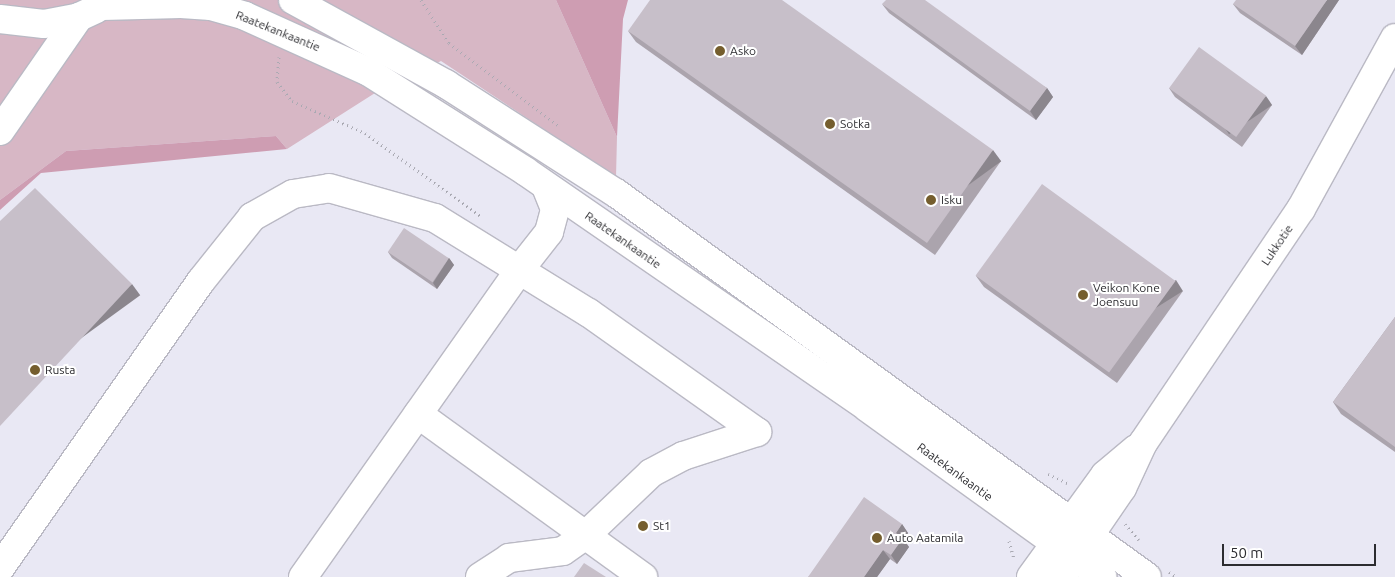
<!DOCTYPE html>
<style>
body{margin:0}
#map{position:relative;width:1395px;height:577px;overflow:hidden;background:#e9e8f4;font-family:Ubuntu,sans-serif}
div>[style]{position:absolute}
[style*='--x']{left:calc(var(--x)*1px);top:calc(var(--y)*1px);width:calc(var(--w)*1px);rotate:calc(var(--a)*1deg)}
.green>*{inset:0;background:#d7b7c5}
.forest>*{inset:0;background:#ce9db2}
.path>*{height:3px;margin-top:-1.5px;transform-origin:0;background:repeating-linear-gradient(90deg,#a9a9b2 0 1px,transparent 0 5px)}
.roads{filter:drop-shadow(1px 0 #bab9c4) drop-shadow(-1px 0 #bab9c4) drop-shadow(0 1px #bab9c4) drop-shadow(0 -1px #bab9c4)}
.minor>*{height:28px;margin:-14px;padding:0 14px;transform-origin:14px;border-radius:14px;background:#fff}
.major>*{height:28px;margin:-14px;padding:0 14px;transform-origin:14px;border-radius:14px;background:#fff}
.highway>*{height:28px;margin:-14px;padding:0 14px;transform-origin:14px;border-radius:14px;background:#fff}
.wall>*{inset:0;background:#aba4ad}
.shaded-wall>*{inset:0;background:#8b868d;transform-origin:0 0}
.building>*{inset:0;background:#c7bfc9;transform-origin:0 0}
.dots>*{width:14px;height:14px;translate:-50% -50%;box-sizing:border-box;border:2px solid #fff;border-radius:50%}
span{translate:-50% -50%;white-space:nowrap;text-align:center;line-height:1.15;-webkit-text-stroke:4px #fff;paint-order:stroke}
.street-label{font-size:12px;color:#2c2c30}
.poi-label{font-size:12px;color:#2c2c30}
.left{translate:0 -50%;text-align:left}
.scale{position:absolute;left:1222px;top:544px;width:154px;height:22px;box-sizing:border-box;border:2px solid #2c2c30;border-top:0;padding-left:6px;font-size:15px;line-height:18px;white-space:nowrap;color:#2c2c30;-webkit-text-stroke:4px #fff;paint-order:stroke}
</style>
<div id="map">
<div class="green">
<div style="clip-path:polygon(0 0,556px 0,617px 137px,616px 177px,441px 61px,375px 93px,287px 149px,276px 136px,66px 151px,0 200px)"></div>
</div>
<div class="forest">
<div style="clip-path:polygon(556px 0,628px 0,623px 19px,617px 137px)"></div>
<div style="clip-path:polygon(276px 136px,287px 149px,41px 173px,0 210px,0 200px,66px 151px)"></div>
</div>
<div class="path">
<div style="--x:421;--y:0;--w:51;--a:56.9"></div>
<div style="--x:449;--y:43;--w:136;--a:37"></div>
<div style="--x:279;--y:57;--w:25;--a:95"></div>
<div style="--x:277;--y:82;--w:24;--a:52"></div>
<div style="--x:292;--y:101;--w:80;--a:23.7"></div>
<div style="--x:365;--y:133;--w:144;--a:35.7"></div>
<div style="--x:1048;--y:474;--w:23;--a:25"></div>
<div style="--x:1125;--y:524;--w:21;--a:49"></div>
<div style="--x:1009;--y:541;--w:19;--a:74"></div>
<div style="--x:1169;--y:572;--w:9;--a:32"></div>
</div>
<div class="roads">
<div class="minor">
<div style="--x:418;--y:414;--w:278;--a:35.9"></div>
<div style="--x:0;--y:568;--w:350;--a:-55"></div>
<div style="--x:201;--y:281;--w:82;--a:-51.4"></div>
<div style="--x:252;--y:217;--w:47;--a:-29.3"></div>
<div style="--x:293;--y:194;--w:36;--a:-9"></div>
<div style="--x:329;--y:188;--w:110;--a:15.8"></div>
<div style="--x:435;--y:218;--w:181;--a:31.7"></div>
<div style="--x:589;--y:313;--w:206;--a:35.3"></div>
<div style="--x:303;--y:577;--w:377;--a:-54.8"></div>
<div style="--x:480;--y:577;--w:35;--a:-33"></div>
<div style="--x:509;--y:558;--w:54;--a:-7.4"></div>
<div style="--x:563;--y:551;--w:29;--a:-35"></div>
<div style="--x:587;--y:534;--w:88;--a:-43.6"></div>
<div style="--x:651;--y:473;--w:36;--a:-28"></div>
<div style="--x:683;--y:456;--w:78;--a:-18"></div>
<div style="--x:1031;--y:577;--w:126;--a:-54"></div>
<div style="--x:1105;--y:475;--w:40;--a:-40"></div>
<div style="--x:1061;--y:577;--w:108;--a:-55.6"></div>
<div style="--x:1122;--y:488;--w:50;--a:-65"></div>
<div style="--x:1143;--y:443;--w:282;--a:-56"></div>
<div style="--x:1301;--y:209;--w:195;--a:-61.2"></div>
</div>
<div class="major">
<div style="--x:293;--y:0;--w:175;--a:28.8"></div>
<div style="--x:446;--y:84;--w:202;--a:32.7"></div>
<div style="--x:616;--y:193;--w:655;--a:35.87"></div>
<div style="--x:102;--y:6;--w:79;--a:-1.5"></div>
<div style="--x:181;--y:4;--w:30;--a:4"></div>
<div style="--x:211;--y:6;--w:35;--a:16"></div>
<div style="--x:245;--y:16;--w:134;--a:24.3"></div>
<div style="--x:367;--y:71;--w:187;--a:32.3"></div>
<div style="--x:525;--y:171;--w:417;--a:34.6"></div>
<div style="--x:868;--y:408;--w:289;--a:35.8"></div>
<div style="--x:0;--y:19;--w:44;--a:6.5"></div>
<div style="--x:44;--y:24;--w:36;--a:-11"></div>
<div style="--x:79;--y:17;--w:19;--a:-25"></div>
<div style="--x:520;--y:269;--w:47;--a:-51.9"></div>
<div style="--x:549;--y:232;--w:24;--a:-75"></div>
<div style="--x:555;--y:209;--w:24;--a:-112"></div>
</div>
<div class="highway">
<div style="--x:0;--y:131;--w:139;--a:-55.3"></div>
</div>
</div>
<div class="wall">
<div style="clip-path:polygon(1339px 0,1302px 55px,1240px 13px,1233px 4px)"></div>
<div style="clip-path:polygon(882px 4px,1047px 88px,1053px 97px,1036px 120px,889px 13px)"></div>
<div style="clip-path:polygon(628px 31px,1001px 161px,935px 255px,636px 42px)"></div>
<div style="clip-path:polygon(1169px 88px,1272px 105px,1242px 147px,1175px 97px)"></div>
<div style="clip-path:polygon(388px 252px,449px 258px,454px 265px,437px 289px,392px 258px)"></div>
<div style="clip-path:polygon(976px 276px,1183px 291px,1117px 383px,984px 287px)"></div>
<div style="clip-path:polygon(1395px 317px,1395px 452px,1341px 414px,1333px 402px)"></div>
<div style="clip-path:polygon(902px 524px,908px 533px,904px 540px,909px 547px,897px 564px,890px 559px,877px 577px,808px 577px)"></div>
</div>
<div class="shaded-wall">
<div style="clip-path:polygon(1327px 0,1339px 0,1302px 55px,1295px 46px)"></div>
<div style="clip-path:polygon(1047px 88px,1053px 97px,1036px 120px,1030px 111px)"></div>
<div style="left:1266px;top:96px;width:11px;height:52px;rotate:56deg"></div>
<div style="left:993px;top:150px;width:14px;height:114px;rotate:54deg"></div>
<div style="clip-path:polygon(449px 258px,454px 265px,437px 289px,433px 283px)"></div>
<div style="left:1176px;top:280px;width:13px;height:114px;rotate:58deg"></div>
<div style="left:132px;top:284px;width:14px;height:194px;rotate:54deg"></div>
<div style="clip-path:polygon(902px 524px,908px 533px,904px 540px,909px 547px,897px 564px,891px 555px,896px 533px)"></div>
<div style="clip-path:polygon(883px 550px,890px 559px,877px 577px,864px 577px)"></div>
</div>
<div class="building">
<div style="clip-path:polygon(650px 0,782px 0,993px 150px,927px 243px,628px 31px)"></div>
<div style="clip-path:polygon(886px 0,925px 0,1047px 88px,1030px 111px,882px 4px)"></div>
<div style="clip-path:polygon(1236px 0,1327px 0,1295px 46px,1233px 4px)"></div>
<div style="left:1199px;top:47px;width:83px;height:51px;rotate:36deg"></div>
<div style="left:1042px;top:184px;width:165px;height:113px;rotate:36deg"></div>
<div style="clip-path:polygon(35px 188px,132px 284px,0 426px,0 221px)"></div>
<div style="left:404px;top:228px;width:54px;height:29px;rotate:34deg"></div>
<div style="clip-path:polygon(1395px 317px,1395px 447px,1333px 402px)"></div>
<div style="clip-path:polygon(864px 497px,902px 524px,896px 533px,903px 538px,891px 555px,883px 550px,864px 577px,808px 577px)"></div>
<div style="clip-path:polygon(584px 563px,606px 577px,574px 577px)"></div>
</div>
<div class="dots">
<div style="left:720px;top:51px;background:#755e2e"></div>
<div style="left:830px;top:124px;background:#755e2e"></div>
<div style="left:931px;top:200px;background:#755e2e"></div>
<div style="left:1083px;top:295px;background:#755e2e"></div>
<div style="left:35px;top:370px;background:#755e2e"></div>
<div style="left:643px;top:526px;background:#755e2e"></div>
<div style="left:877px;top:538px;background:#755e2e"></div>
</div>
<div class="street-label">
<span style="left:278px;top:31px;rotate:22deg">Raatekankaantie</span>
<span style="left:623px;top:240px;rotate:35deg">Raatekankaantie</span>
<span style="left:1277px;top:245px;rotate:-56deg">Lukkotie</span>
<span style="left:955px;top:472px;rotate:36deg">Raatekankaantie</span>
</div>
<div class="poi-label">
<span class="left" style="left:730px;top:51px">Asko</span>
<span class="left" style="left:840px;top:124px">Sotka</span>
<span class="left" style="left:941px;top:200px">Isku</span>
<span class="left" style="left:1093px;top:295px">Veikon Kone<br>Joensuu</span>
<span class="left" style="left:45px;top:370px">Rusta</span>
<span class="left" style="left:653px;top:526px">St1</span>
<span class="left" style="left:887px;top:538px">Auto Aatamila</span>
</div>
<div class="scale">50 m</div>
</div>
